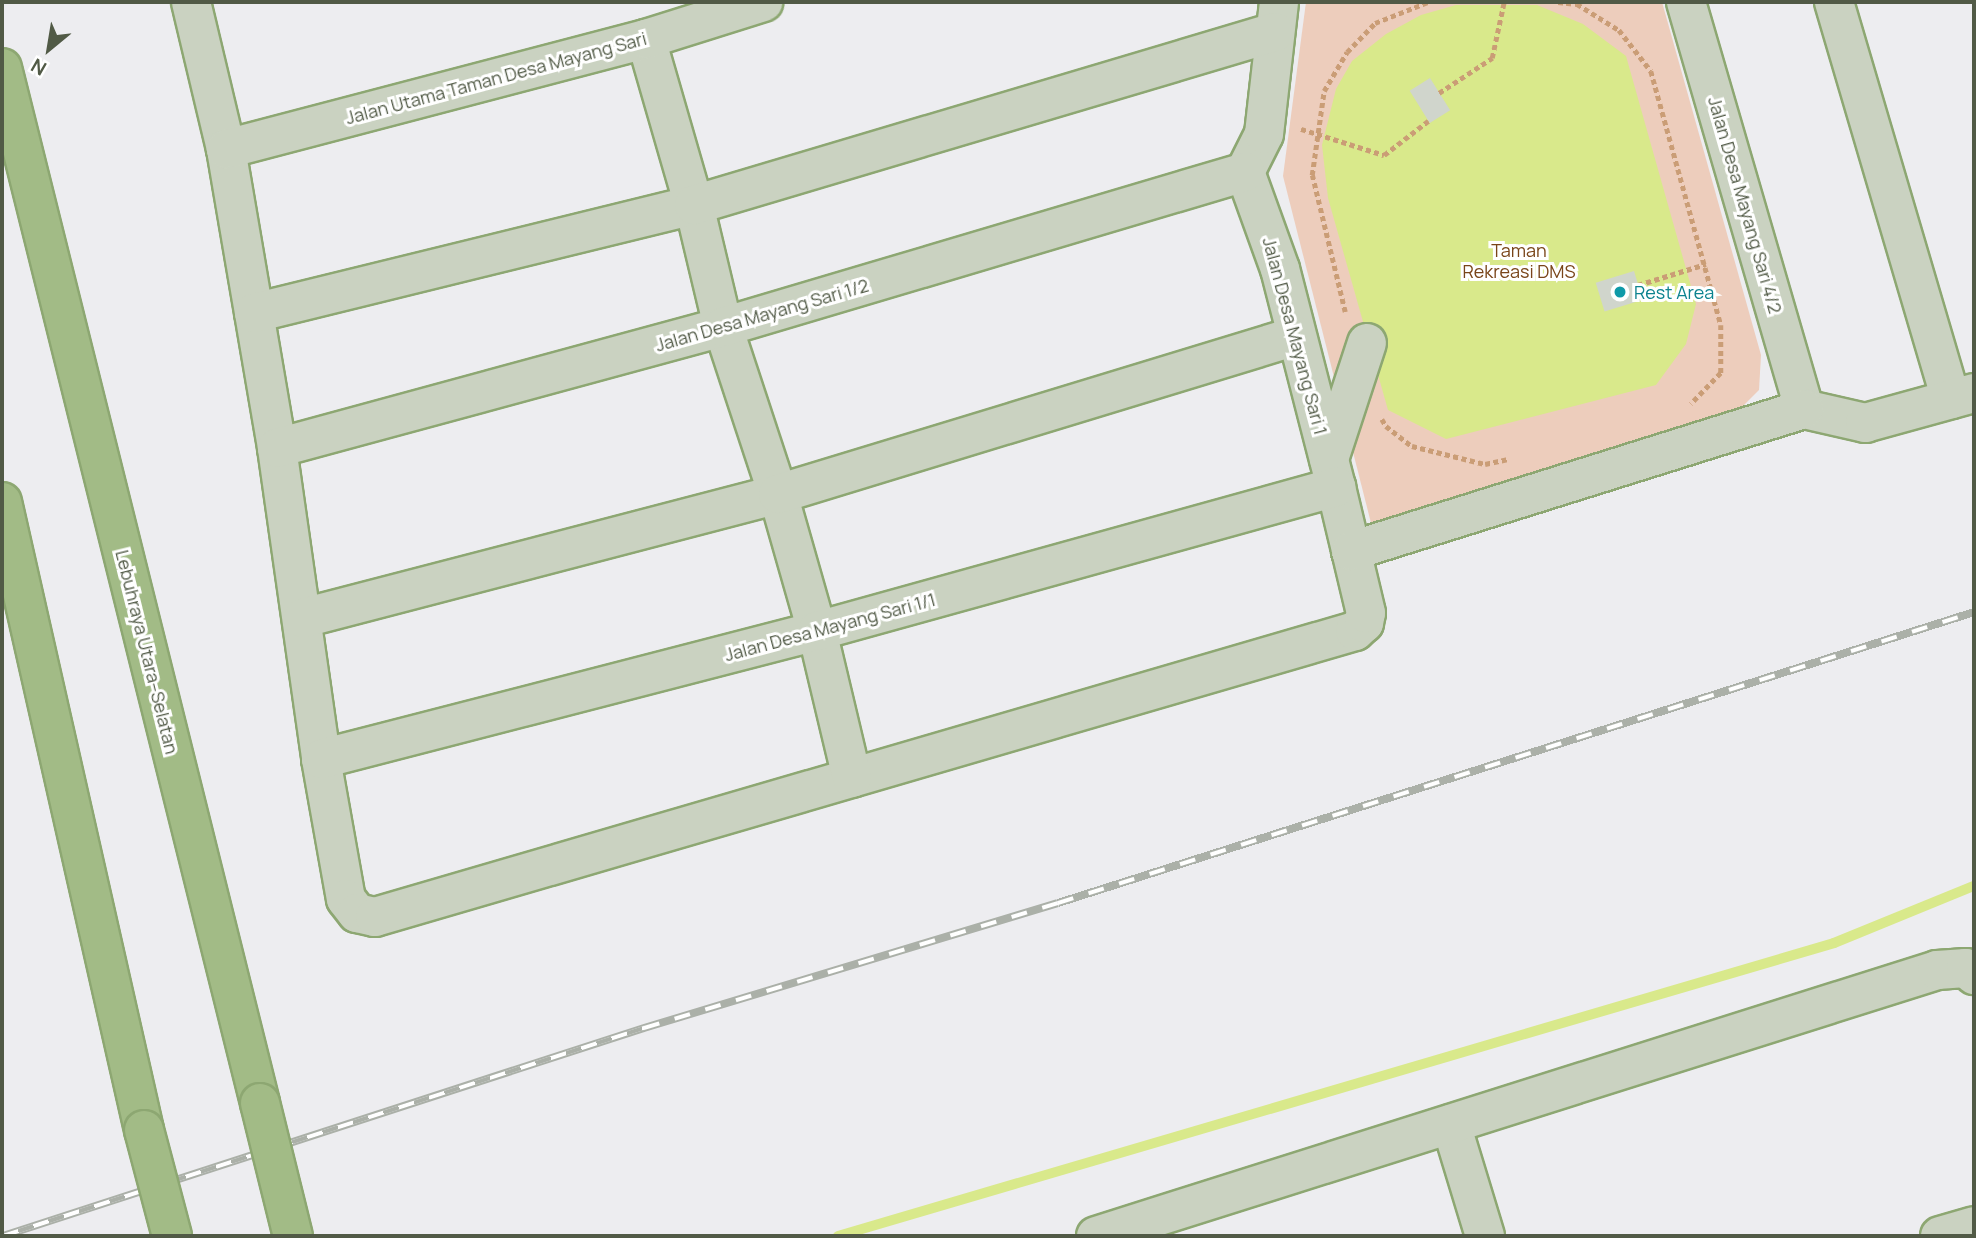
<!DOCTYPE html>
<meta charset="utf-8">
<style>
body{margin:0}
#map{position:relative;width:1976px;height:1238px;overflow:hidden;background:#ededf0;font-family:Manrope,sans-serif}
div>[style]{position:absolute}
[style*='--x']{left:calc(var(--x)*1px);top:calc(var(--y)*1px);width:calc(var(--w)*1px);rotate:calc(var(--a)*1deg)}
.green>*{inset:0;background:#edcdbc}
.water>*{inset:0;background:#d9e98b}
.stream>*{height:10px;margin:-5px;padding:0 5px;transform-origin:5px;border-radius:5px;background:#d9e98b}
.building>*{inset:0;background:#d0d5cc;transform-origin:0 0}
.path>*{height:4.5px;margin-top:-2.25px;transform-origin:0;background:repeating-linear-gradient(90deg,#ca9d76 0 5px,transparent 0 8.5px)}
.roads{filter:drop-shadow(2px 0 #8da772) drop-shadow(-2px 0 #8da772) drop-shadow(0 2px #8da772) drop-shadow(0 -2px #8da772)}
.minor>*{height:38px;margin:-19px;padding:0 19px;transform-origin:19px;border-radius:19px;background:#cad2c1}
.highway>*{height:38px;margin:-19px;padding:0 19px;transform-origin:19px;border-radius:19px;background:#a2bb86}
.rail>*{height:8px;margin-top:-4px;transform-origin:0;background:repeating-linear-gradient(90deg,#fff 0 16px,#abb0a8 0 32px);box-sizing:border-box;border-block:2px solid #abb0a8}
.bridges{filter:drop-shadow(2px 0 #8da772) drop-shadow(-2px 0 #8da772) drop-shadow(0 2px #8da772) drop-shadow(0 -2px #8da772)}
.highway-bridge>*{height:38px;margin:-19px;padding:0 19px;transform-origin:19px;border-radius:19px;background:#a2bb86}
.dots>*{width:19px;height:19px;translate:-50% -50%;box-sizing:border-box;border:4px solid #fff;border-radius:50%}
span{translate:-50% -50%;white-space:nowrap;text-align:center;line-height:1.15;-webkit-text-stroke:6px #fff;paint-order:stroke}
.street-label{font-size:18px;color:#515a46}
.park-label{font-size:18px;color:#794519}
.culture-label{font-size:18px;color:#0d838f}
.left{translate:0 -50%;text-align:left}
.frame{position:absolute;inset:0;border:4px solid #515a46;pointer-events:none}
.north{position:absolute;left:14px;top:14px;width:70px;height:70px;-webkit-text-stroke:5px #fff;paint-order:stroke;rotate:210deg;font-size:19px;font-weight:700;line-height:28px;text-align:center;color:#515a46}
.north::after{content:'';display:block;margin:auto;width:24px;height:32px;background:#515a46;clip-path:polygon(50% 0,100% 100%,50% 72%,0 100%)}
</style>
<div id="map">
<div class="green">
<div style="clip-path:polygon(1306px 2px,1662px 2px,1761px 355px,1759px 390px,1731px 418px,1372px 527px,1283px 176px)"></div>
</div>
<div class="water">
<div style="clip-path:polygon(1456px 5px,1537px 5px,1583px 24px,1626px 56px,1696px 304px,1686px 344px,1656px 385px,1446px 439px,1388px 410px,1328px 198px,1322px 145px,1336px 89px,1352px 61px,1386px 34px,1421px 15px)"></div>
</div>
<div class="stream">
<div style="--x:838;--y:1236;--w:1038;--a:-16.39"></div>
<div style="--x:1834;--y:943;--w:151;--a:-22.2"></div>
</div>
<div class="building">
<div style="left:1430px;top:78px;width:38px;height:24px;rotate:58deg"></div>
<div style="left:1634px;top:271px;width:30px;height:40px;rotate:73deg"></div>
</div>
<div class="path">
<div style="--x:1558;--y:2;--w:19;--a:6"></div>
<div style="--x:1577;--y:4;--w:49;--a:31.8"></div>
<div style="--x:1619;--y:30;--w:52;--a:52"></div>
<div style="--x:1651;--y:71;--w:263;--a:74.6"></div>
<div style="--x:1721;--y:325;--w:48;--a:90"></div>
<div style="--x:1721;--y:373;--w:43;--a:134.1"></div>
<div style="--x:1439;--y:93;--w:64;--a:-33.4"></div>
<div style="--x:1492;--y:58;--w:57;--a:-77.9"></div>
<div style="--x:1301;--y:129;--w:87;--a:17.4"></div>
<div style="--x:1384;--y:155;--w:56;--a:-37.7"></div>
<div style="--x:1638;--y:285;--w:71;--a:-17.2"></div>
<div style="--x:1345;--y:312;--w:141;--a:-103.5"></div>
<div style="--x:1312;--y:175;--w:85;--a:-81.9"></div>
<div style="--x:1324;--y:91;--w:45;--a:-59.5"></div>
<div style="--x:1347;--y:52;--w:40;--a:-46"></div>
<div style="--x:1375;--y:23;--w:57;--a:-21.6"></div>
<div style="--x:1382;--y:419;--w:8;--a:60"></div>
<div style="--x:1386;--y:426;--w:33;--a:38"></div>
<div style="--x:1412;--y:446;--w:75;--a:13.9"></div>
<div style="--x:1485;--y:464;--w:25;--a:-12"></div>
</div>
<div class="roads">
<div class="minor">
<div style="--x:191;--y:2;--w:151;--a:76.6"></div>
<div style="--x:226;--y:149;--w:303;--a:80.3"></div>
<div style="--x:277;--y:448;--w:314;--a:81.9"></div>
<div style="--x:321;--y:759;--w:142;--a:79.9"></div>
<div style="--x:346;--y:899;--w:18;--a:52"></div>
<div style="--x:357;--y:913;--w:18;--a:13"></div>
<div style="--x:375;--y:917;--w:1021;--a:-16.27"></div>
<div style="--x:1355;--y:631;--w:12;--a:-42"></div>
<div style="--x:1364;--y:623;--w:10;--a:-79"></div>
<div style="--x:1366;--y:613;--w:130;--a:-103.4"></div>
<div style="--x:1336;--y:487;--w:225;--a:-104.4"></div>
<div style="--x:1280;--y:269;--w:103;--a:-109.8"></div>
<div style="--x:1245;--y:172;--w:42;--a:-63.4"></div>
<div style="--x:1264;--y:134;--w:133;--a:-83.5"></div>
<div style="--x:1686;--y:2;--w:424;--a:73.8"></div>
<div style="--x:1834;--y:2;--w:414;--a:73.6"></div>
<div style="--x:646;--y:39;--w:173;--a:73.9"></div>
<div style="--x:694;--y:205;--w:125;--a:76.6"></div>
<div style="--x:723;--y:327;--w:176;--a:71.8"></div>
<div style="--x:778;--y:494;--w:142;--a:74.1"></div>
<div style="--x:817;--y:631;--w:151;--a:76.6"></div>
<div style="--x:226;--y:149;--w:434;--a:-14.7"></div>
<div style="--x:646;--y:39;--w:123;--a:-17.5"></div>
<div style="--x:254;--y:313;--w:453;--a:-13.8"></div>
<div style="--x:694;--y:205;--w:606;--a:-16.58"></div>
<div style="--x:1804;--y:409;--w:63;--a:12.9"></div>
<div style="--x:1865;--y:423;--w:113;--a:-15.4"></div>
<div style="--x:277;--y:448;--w:462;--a:-15.2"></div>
<div style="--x:723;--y:327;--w:545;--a:-16.54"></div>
<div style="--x:1329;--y:459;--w:122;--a:-71.9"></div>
<div style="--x:1351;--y:551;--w:475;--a:-17.4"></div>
<div style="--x:303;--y:618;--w:491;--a:-14.6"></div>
<div style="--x:778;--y:494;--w:542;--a:-16.96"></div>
<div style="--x:321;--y:759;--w:512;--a:-14.47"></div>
<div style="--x:817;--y:631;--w:539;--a:-15.51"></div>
<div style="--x:1451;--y:1124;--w:117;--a:73.1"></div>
<div style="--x:1096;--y:1236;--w:882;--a:-17.55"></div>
<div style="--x:1937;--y:970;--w:29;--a:-4"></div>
<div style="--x:1966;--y:968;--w:11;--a:41"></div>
<div style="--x:1940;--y:1236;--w:35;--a:-16"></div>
</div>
<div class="highway">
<div style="--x:2;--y:68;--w:1067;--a:76"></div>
<div style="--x:2;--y:502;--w:644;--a:77.26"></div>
</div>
</div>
<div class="rail">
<div style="--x:3;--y:1236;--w:674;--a:-17.98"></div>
<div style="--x:644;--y:1028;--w:432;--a:-16.8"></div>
<div style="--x:1058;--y:903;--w:961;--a:-17.62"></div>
</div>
<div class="bridges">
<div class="highway-bridge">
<div style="--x:260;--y:1103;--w:137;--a:76.1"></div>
<div style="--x:144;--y:1130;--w:110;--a:75.2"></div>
</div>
</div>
<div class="dots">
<div style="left:1620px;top:292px;background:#0f9aa8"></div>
</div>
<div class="street-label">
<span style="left:496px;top:78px;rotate:-15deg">Jalan Utama Taman Desa Mayang Sari</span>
<span style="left:1745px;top:205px;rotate:74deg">Jalan Desa Mayang Sari 4/2</span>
<span style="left:762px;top:315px;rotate:-16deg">Jalan Desa Mayang Sari 1/2</span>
<span style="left:1295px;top:336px;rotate:75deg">Jalan Desa Mayang Sari 1</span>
<span style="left:830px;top:627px;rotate:-15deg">Jalan Desa Mayang Sari 1/1</span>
<span style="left:147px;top:652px;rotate:76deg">Lebuhraya Utara–Selatan</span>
</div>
<div class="park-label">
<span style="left:1519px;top:261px">Taman<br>Rekreasi DMS</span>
</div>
<div class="culture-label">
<span class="left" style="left:1634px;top:292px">Rest Area</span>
</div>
<div class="frame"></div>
<div class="north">N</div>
</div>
